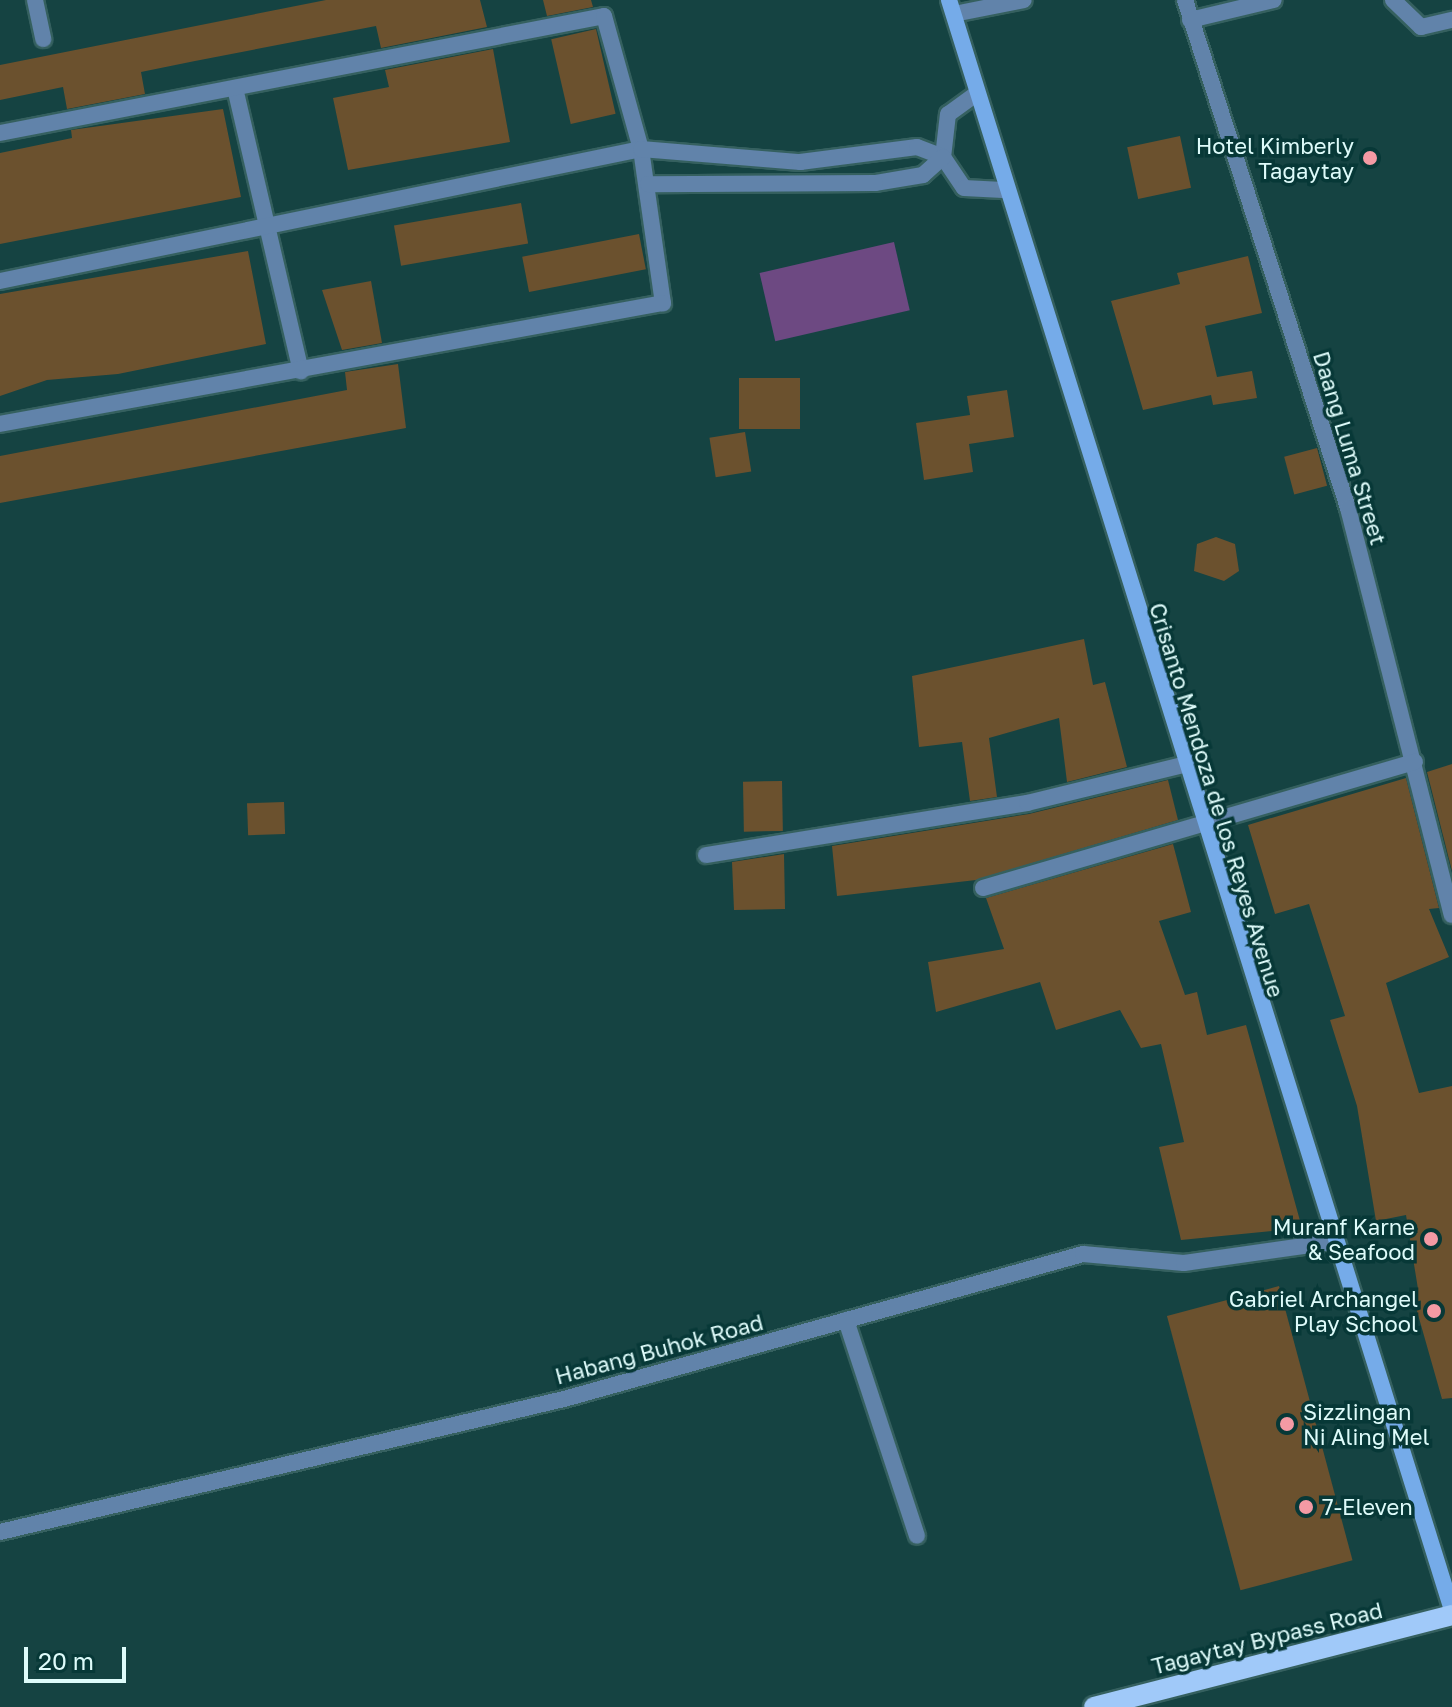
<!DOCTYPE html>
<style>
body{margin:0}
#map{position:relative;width:1452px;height:1707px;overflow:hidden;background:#154342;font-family:"Golos Text",sans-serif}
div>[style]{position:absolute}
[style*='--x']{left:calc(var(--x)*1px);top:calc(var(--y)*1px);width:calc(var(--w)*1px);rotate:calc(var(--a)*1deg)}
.green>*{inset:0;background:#6d4982;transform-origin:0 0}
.building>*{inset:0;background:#6b512e;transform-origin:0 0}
.roads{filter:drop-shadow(2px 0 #35605f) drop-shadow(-2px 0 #35605f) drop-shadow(0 2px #35605f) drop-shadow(0 -2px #35605f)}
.service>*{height:16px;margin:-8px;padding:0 8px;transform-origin:8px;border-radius:8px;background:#6183aa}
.minor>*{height:16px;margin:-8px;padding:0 8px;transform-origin:8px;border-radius:8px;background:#6183aa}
.secondary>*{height:16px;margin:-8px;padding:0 8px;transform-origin:8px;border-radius:8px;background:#75abe9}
.primary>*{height:20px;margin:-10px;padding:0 10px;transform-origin:10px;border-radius:10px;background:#a0c9f9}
.dots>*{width:22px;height:22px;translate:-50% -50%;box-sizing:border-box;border:4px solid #073837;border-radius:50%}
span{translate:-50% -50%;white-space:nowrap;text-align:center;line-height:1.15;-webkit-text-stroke:7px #073837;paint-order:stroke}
.poi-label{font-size:22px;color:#defbfa}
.right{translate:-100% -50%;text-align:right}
.left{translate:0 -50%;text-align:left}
.street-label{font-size:22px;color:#defbfa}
.scale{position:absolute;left:24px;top:1647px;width:102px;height:36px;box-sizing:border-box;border:4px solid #defbfa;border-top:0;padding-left:10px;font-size:24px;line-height:28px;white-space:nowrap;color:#defbfa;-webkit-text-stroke:6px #073837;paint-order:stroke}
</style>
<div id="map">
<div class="green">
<div style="left:894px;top:242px;width:70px;height:138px;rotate:77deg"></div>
</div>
<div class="building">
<div style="clip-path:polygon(326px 0,480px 0,487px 27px,381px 48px,376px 26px,195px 61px,141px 72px,145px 94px,67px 109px,63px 87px,0 100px,0 65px)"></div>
<div style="clip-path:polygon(543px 0,591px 0,593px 7px,547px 16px)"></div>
<div style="left:596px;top:29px;width:87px;height:46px;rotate:77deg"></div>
<div style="clip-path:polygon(493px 49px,510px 142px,348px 170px,333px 98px,389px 87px,385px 70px)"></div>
<div style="clip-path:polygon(223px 109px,241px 197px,0 244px,0 153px,72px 138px,71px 130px)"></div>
<div style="left:1180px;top:136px;width:53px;height:54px;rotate:78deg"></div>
<div style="left:521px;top:203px;width:41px;height:129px;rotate:80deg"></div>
<div style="left:639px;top:234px;width:36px;height:119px;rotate:79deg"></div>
<div style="clip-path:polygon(248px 251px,266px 344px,118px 374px,47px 380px,0 396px,0 294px)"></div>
<div style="clip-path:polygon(1248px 256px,1262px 313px,1205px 326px,1217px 377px,1252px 371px,1257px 398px,1213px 405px,1211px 395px,1143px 410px,1111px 301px,1180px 284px,1177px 273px)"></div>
<div style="clip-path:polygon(371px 281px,382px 343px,342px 350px,322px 290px)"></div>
<div style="clip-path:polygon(398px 364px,406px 428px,0 503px,0 456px,347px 390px,345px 372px)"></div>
<div style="left:739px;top:378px;width:61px;height:51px"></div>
<div style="clip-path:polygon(1007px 390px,1014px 437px,969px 444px,973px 472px,924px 480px,916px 423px,970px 415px,967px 396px)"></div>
<div style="left:745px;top:432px;width:40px;height:36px;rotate:81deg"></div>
<div style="left:1317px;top:448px;width:39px;height:34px;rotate:75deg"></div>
<div style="clip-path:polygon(1216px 537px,1235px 544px,1239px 571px,1224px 581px,1194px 571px,1197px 544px)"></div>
<div style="clip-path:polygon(1084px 639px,1093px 685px,1105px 682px,1127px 767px,1067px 782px,1059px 718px,989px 738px,997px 797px,970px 801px,962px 742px,919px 747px,912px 676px)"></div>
<div style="clip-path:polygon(1452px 764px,1452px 871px,1427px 772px)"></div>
<div style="clip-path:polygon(1406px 778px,1439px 908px,1429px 909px,1449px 957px,1386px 983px,1419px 1093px,1452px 1086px,1452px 1398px,1442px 1399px,1411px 1290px,1418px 1289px,1406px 1215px,1376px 1221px,1357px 1106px,1330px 1020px,1345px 1016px,1309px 904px,1275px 914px,1248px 825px)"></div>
<div style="clip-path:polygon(1168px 780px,1178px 820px,976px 880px,837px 896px,832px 846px,1029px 814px)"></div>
<div style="left:782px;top:781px;width:50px;height:39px;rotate:89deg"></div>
<div style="left:284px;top:802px;width:32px;height:37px;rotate:88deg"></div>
<div style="clip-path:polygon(1173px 844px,1191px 912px,1159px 921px,1185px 995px,1197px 992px,1207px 1035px,1246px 1025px,1302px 1228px,1181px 1240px,1159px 1147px,1184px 1142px,1161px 1044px,1141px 1048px,1120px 1010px,1056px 1030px,1040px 982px,936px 1012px,928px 962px,1004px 949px,986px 898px)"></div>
<div style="clip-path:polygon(784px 854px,785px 909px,734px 910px,732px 862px)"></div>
<div style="left:1279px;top:1286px;width:284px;height:116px;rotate:75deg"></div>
</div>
<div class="roads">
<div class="service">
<div style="--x:1393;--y:0;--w:39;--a:44"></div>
<div style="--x:1421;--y:27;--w:32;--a:-13"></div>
<div style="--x:954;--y:14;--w:71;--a:-11.3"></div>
<div style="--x:1190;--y:20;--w:86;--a:-13.4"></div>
<div style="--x:846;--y:1320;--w:227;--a:71.8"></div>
</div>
<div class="minor">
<div style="--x:35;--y:0;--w:40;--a:78"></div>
<div style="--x:1185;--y:0;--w:534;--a:72.21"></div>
<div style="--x:1348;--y:508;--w:420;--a:75.7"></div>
<div style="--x:235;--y:88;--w:291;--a:76.9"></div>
<div style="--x:976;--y:94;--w:34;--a:144"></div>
<div style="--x:948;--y:114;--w:43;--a:96.6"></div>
<div style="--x:943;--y:157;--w:37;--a:56"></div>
<div style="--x:964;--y:188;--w:39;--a:3"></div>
<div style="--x:0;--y:133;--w:615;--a:-10.96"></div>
<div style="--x:604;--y:16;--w:138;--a:74.5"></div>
<div style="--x:641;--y:149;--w:156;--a:81.9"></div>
<div style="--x:663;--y:303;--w:674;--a:169.66"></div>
<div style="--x:0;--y:281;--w:654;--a:-11.64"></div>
<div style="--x:641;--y:149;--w:160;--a:4.7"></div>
<div style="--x:800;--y:162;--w:118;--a:-7.3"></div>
<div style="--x:917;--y:147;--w:28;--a:21"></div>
<div style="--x:943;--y:157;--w:27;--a:138"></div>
<div style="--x:923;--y:175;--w:49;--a:170.5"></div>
<div style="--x:875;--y:183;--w:227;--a:179.7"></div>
<div style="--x:706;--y:855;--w:325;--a:-9.2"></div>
<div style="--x:1027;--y:803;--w:161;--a:-13.7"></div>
<div style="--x:983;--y:888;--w:450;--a:-16.3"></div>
<div style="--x:0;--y:1532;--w:579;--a:-13.27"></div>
<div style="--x:564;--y:1399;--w:539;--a:-15.61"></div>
<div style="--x:1083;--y:1254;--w:101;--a:5.1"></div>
<div style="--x:1184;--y:1263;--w:149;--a:-8.1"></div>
</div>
<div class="secondary">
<div style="--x:949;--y:0;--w:1687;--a:72.65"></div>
</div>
<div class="primary">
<div style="--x:1094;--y:1707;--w:370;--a:-14.4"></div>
</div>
</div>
<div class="dots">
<div style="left:1370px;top:158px;background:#f49aa4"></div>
<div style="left:1431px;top:1239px;background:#f49aa4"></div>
<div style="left:1434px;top:1311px;background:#f49aa4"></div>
<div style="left:1287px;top:1424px;background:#f49aa4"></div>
<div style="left:1306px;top:1507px;background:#f49aa4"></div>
</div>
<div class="poi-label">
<span class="right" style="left:1354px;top:158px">Hotel Kimberly<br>Tagaytay</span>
<span class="right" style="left:1415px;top:1239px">Muranf Karne<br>&amp; Seafood</span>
<span class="right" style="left:1418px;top:1311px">Gabriel Archangel<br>Play School</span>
<span class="left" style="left:1303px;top:1424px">Sizzlingan<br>Ni Aling Mel</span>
<span class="left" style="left:1322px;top:1507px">7-Eleven</span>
</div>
<div class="street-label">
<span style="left:1350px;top:448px;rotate:73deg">Daang Luma Street</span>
<span style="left:1217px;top:800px;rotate:73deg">Crisanto Mendoza de los Reyes Avenue</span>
<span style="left:659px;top:1349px;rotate:-15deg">Habang Buhok Road</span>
<span style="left:1267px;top:1638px;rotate:-14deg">Tagaytay Bypass Road</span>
</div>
<div class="scale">20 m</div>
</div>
